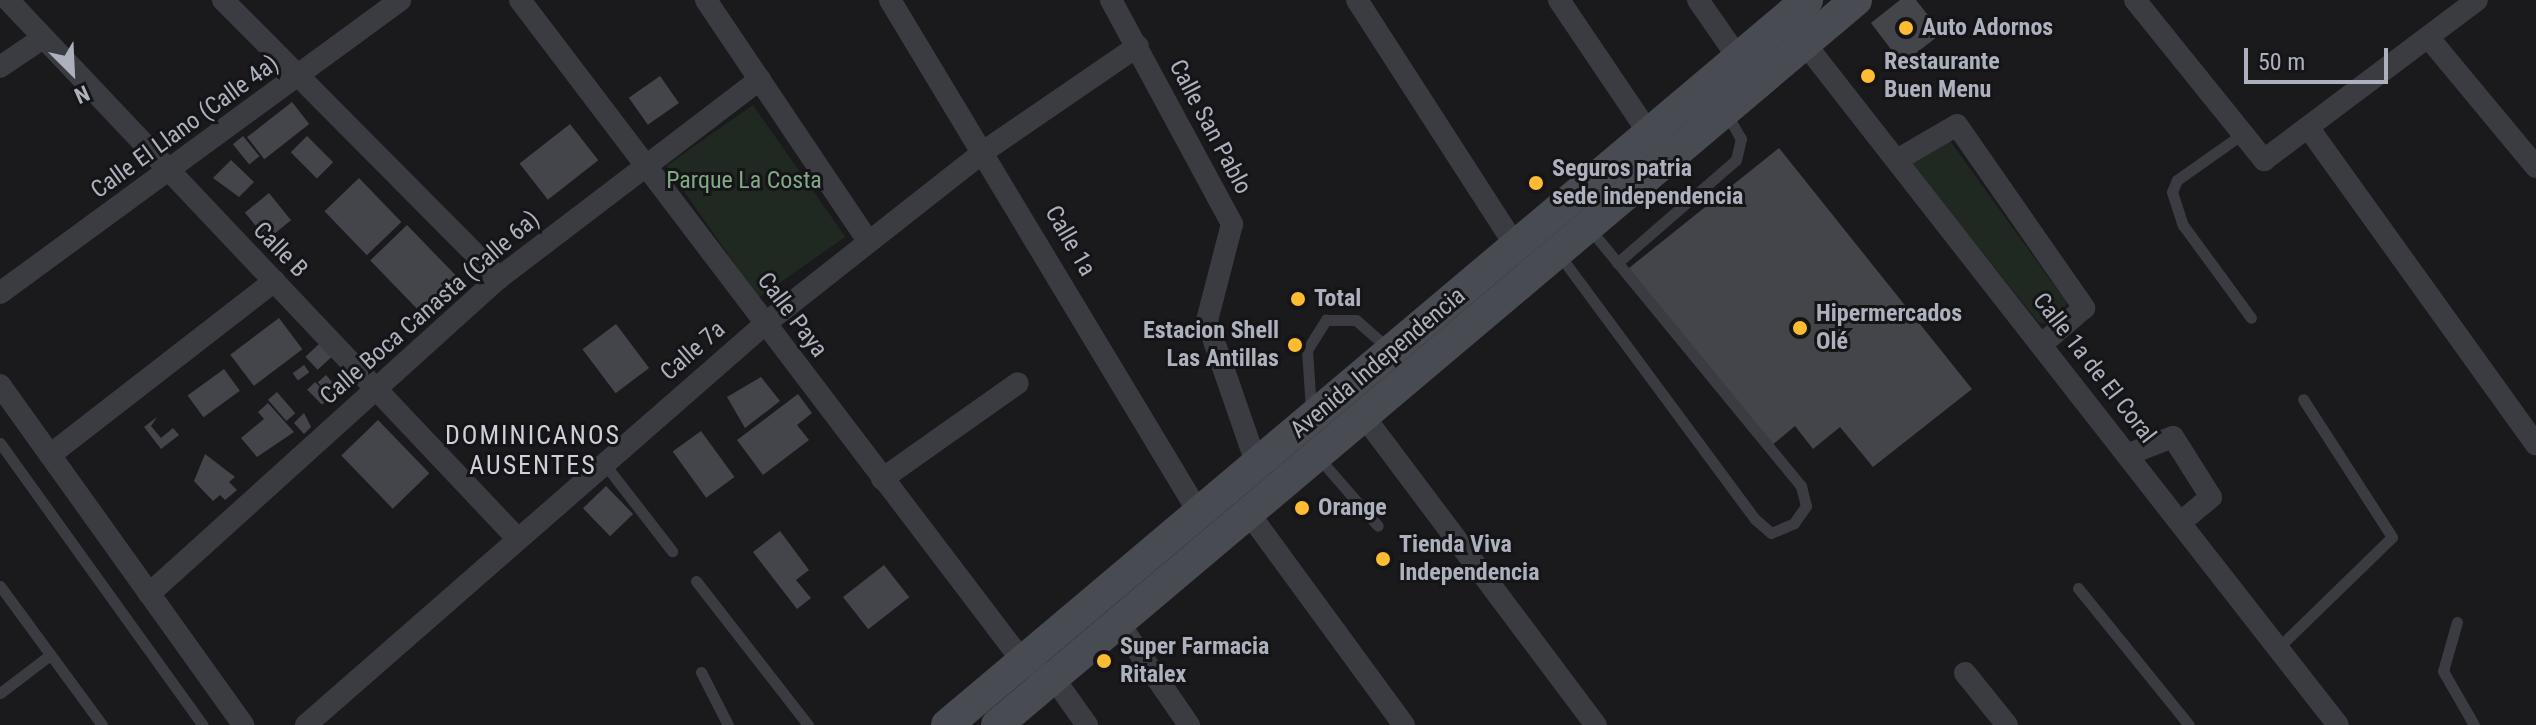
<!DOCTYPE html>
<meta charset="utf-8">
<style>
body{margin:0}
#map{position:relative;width:2536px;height:725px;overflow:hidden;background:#1a1a1d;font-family:"Roboto Condensed",sans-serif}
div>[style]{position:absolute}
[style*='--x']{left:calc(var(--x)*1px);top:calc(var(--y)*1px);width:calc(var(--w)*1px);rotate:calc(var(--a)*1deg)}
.green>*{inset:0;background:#1f2821;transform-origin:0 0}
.building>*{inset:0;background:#44454a;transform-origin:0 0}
.service>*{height:11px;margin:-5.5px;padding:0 5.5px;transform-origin:5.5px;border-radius:5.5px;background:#3b3c42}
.minor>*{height:22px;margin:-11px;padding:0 11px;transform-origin:11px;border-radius:11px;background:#3b3c42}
.secondary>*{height:32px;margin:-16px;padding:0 16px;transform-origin:16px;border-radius:16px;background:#494b52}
.dots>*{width:22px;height:22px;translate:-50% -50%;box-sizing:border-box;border:4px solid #151518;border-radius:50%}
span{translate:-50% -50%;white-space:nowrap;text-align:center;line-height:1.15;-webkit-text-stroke:6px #151518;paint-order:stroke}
.poi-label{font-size:24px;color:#acb1bd;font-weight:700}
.left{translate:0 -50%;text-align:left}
.right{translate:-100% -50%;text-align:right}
.street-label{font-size:24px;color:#acb1bd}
.park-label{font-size:24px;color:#82a985}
.neighbourhood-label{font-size:26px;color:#cdd0d8;letter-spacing:2px}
.north{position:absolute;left:32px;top:32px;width:80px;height:80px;-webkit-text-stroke:6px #151518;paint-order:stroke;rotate:156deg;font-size:22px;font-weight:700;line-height:32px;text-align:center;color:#acb1bd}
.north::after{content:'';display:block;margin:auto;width:28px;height:36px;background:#acb1bd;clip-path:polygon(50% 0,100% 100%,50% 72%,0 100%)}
.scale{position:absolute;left:2244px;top:48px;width:144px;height:36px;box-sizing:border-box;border:4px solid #acb1bd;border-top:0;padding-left:10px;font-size:24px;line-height:28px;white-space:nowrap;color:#acb1bd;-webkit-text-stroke:6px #151518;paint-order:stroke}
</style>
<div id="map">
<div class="green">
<div style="left:753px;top:105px;width:161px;height:106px;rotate:55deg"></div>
<div style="clip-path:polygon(1948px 138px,2067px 303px,2052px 325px,2039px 323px,1912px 165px,1913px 156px)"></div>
</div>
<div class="building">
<div style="clip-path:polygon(1900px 0,1916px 0,1942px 33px,1902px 64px,1871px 23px)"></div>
<div style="left:660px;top:76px;width:33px;height:38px;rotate:55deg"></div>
<div style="left:292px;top:102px;width:28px;height:57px;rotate:52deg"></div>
<div style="left:570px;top:124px;width:46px;height:64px;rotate:52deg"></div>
<div style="left:243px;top:136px;width:26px;height:13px;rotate:51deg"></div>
<div style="left:307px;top:136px;width:37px;height:23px;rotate:45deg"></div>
<div style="clip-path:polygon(1779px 148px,1972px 389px,1873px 467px,1840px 427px,1813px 449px,1795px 426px,1771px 446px,1629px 268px)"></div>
<div style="clip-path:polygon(231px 160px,254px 182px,239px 197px,213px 178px)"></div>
<div style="left:359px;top:178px;width:61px;height:48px;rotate:46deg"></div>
<div style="left:269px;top:193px;width:35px;height:31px;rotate:51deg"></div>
<div style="left:407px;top:225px;width:72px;height:51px;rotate:46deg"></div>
<div style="left:279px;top:318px;width:39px;height:61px;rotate:53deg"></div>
<div style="left:616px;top:324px;width:55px;height:42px;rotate:53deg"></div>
<div style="left:320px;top:343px;width:18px;height:20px;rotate:47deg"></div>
<div style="left:304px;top:365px;width:9px;height:14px;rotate:54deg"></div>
<div style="left:224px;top:369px;width:27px;height:45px;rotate:54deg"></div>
<div style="left:326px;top:375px;width:18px;height:11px;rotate:49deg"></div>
<div style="clip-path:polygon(761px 377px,780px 401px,745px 428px,727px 397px)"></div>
<div style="left:315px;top:382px;width:21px;height:11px;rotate:45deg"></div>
<div style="left:277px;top:392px;width:28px;height:12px;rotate:49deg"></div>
<div style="clip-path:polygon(798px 394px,812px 413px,797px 425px,809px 440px,763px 475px,737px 440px)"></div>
<div style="clip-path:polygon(268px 403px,294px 432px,257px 457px,241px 438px,264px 419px,258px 412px)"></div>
<div style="clip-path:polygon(304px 413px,311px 427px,304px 434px,294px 423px)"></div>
<div style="clip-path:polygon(157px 417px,151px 426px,161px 438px,173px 428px,179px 435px,161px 449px,144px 427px)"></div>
<div style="left:378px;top:420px;width:74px;height:51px;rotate:46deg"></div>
<div style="left:701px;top:431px;width:57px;height:35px;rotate:54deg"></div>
<div style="clip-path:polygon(205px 454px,235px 477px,229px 482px,237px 490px,225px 500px,220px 495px,213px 501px,194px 481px)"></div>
<div style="left:606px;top:486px;width:39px;height:32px;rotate:46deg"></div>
<div style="clip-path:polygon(780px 531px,809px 570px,796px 580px,811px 598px,797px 609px,753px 552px)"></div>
<div style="left:884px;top:565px;width:41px;height:52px;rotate:52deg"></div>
</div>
<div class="service">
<div style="--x:2238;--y:137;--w:75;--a:144.8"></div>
<div style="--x:2177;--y:180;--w:13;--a:113"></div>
<div style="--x:2172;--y:192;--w:35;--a:72"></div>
<div style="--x:2183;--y:225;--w:115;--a:53.8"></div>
<div style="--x:1558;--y:253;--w:331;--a:53.5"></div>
<div style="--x:1755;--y:519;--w:21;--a:41"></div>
<div style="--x:1771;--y:533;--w:25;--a:-23"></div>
<div style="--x:1794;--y:523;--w:21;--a:-55"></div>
<div style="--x:1806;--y:506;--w:21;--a:-104"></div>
<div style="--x:1801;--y:486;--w:335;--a:-129.4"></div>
<div style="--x:1617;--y:263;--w:157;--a:-40.9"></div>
<div style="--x:1736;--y:160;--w:22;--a:-77"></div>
<div style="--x:1741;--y:139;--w:30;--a:-120"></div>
<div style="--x:1311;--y:410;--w:60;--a:-93.8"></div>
<div style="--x:1307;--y:350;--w:36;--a:-58"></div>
<div style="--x:1326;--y:320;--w:30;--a:0"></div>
<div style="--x:1356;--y:320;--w:44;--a:41.3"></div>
<div style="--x:0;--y:443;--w:347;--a:54.3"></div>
<div style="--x:1318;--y:457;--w:91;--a:49"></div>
<div style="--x:603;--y:462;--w:113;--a:52.2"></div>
<div style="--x:696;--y:581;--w:182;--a:52.1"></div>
<div style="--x:0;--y:586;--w:172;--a:53.7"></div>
<div style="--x:2078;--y:588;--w:176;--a:51"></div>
<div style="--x:2457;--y:622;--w:51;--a:105.9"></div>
<div style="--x:2443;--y:671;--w:62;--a:60.1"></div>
<div style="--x:2280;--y:646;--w:156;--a:-44.2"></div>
<div style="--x:2392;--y:537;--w:164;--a:-122.8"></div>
<div style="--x:701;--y:672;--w:59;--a:63"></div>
<div style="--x:0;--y:693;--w:63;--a:-37.2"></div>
</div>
<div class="minor">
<div style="--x:8;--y:0;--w:738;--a:46.59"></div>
<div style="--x:223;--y:0;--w:392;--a:45.2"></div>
<div style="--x:520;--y:0;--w:831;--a:52.77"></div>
<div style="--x:1023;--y:662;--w:34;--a:27"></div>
<div style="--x:1053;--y:677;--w:59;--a:54.7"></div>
<div style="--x:706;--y:0;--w:290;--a:56.1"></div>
<div style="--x:890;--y:0;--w:599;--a:58.94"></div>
<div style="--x:1111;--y:0;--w:255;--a:61.6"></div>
<div style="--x:1232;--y:224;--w:100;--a:104.5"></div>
<div style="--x:1207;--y:321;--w:152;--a:70.9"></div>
<div style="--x:1357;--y:0;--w:294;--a:57.2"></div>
<div style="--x:1559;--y:0;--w:174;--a:56"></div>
<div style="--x:1698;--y:0;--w:72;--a:55.2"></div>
<div style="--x:2135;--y:0;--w:206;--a:51.1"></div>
<div style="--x:2264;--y:160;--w:266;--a:-36.9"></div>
<div style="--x:2428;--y:37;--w:169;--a:50.3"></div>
<div style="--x:1806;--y:45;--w:863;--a:51.96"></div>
<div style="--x:0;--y:67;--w:52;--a:-34"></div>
<div style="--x:2310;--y:130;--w:387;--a:54.3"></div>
<div style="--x:1897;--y:160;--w:69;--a:-30.3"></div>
<div style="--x:1957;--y:125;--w:223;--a:55.2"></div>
<div style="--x:2084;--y:308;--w:55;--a:139.4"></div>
<div style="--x:0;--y:293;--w:496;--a:-36.2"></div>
<div style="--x:0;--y:385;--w:418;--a:54.4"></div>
<div style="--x:1363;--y:415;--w:388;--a:53.1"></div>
<div style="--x:2129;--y:454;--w:47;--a:-21.1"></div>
<div style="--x:2173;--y:437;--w:71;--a:57.7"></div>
<div style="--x:2211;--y:497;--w:38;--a:140"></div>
<div style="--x:50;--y:455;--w:284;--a:-37.8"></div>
<div style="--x:882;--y:479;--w:166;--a:-35.2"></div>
<div style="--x:1248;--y:512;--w:264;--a:53.8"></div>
<div style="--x:149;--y:594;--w:472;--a:-42.1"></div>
<div style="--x:499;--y:278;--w:328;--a:-37.3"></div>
<div style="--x:1118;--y:622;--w:125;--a:55.4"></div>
<div style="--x:1965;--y:673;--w:67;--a:51.1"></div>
<div style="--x:306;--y:725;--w:611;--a:-41.15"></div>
<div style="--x:766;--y:323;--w:280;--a:-38.2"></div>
<div style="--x:986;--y:150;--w:184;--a:-34.4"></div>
</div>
<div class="secondary">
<div style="--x:947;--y:725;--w:1125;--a:-40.13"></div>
<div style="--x:997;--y:725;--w:1124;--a:-40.16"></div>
</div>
<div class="dots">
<div style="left:1906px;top:28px;background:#fdbc32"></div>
<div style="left:1868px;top:76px;background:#fdbc32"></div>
<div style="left:1536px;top:183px;background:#fdbc32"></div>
<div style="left:1298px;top:299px;background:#fdbc32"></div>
<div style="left:1800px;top:328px;background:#fdbc32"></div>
<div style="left:1295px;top:345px;background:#fdbc32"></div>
<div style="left:1302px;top:508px;background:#fdbc32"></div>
<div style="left:1383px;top:559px;background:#fdbc32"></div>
<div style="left:1104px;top:661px;background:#fdbc32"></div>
</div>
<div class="poi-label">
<span class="left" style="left:1922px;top:28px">Auto Adornos</span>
<span class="left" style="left:1884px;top:76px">Restaurante<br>Buen Menu</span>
<span class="left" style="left:1552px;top:183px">Seguros patria<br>sede independencia</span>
<span class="left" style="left:1314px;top:299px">Total</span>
<span class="left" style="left:1816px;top:328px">Hipermercados<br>Olé</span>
<span class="right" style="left:1279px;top:345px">Estacion Shell<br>Las Antillas</span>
<span class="left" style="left:1318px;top:508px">Orange</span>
<span class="left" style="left:1399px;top:559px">Tienda Viva<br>Independencia</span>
<span class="left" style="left:1120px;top:661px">Super Farmacia<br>Ritalex</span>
</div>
<div class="street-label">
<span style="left:185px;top:127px;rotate:-36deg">Calle El Llano (Calle 4a)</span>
<span style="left:1210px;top:127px;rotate:62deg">Calle San Pablo</span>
<span style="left:1070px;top:241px;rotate:60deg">Calle 1a</span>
<span style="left:280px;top:250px;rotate:46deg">Calle B</span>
<span style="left:430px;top:308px;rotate:-41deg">Calle Boca Canasta (Calle 6a)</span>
<span style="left:792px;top:315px;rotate:53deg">Calle Paya</span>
<span style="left:693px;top:351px;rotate:-41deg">Calle 7a</span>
<span style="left:1378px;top:363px;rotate:-40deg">Avenida Independencia</span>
<span style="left:2094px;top:368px;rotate:52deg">Calle 1a de El Coral</span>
</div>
<div class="park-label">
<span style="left:744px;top:181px">Parque La Costa</span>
</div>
<div class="neighbourhood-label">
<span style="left:533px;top:451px">DOMINICANOS<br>AUSENTES</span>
</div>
<div class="north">N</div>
<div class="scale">50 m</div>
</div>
